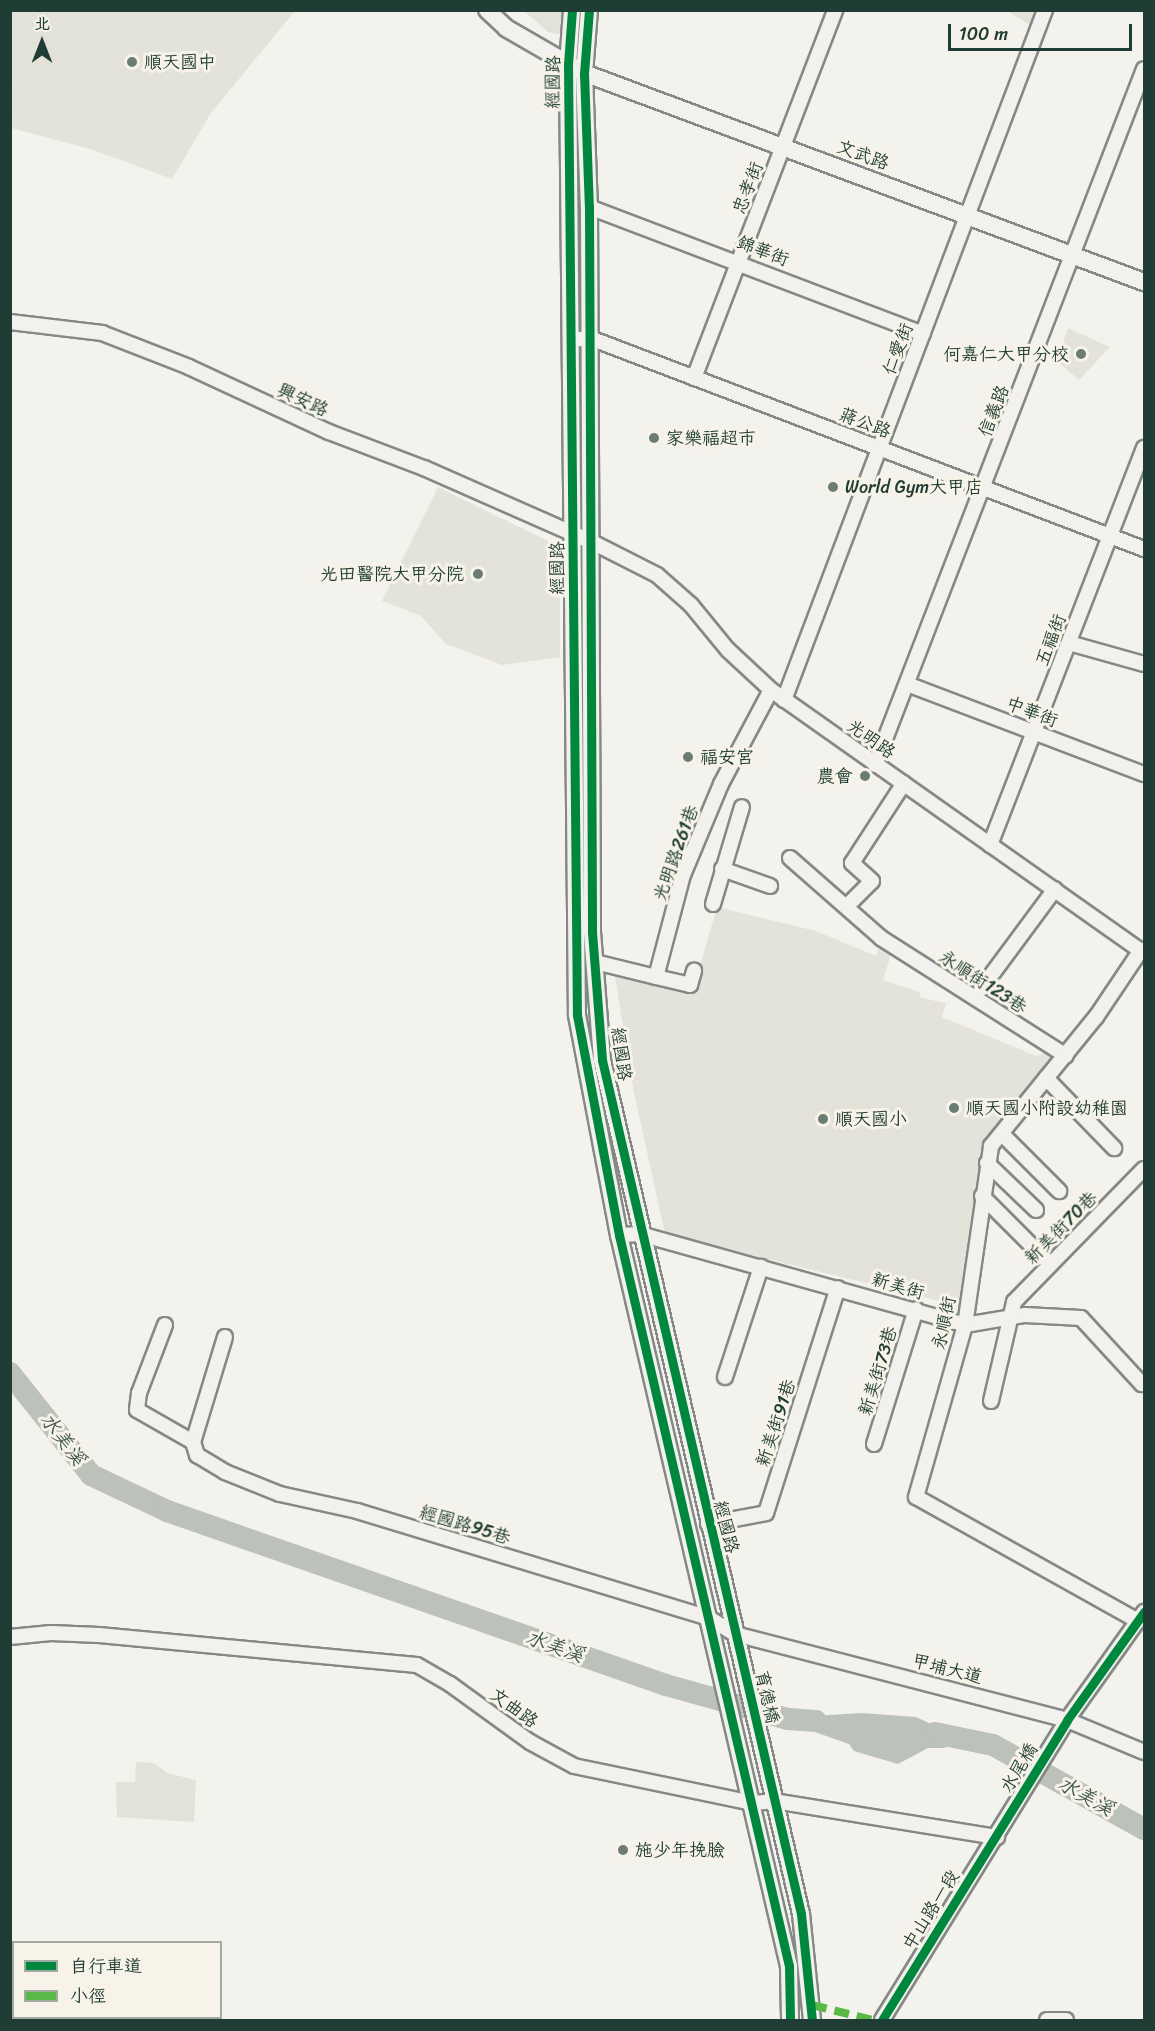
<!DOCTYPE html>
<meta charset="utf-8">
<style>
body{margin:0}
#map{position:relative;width:1155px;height:2031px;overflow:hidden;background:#f4f2ec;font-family:Sriracha,"LXGW WenKai TC",sans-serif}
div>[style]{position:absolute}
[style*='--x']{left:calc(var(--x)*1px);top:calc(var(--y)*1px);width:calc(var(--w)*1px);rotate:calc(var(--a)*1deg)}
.built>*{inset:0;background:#e4e3db}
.green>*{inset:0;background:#e2e2d9;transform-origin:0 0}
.water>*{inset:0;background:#bcc2b9}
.river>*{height:22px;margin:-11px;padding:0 11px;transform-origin:11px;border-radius:11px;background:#bcc2b9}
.roads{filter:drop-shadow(2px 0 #848985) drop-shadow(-2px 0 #848985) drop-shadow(0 2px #848985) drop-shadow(0 -2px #848985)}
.minor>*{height:14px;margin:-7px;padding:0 7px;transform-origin:7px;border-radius:7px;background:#f2f1ed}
.major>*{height:16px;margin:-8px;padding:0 8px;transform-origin:8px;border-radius:8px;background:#f2f1ed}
.quiet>*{height:8px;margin-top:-4px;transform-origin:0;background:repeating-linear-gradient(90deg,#58b947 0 15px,transparent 0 23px)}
.cycleway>*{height:9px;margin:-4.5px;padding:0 4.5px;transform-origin:4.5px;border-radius:4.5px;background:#00873e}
.dots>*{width:16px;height:16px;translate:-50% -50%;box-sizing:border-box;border:3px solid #f7f3e8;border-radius:50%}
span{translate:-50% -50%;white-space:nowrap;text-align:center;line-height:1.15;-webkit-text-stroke:6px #f7f3e8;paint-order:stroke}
.poi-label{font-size:18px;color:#1f3d34}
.left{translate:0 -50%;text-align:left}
.right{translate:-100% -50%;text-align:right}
.street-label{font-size:18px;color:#1f3d34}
.water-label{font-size:20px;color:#405950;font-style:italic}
.frame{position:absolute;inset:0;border:12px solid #1f3d34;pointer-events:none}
.legend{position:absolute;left:12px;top:1941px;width:210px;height:78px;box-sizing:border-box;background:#f7f3e8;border:2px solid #a1aaa0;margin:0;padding:8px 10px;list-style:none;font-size:18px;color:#1f3d34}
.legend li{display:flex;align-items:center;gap:12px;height:30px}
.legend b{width:30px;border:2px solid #a1aaa0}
.north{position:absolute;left:12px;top:12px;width:60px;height:60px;-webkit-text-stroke:4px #f7f3e8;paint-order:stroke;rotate:0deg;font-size:16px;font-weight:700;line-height:24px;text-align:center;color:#1f3d34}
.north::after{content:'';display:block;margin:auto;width:21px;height:27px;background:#1f3d34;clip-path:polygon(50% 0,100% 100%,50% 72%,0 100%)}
.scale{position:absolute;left:948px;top:24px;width:184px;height:27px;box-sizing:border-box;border:3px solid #1f3d34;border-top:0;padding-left:8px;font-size:18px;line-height:21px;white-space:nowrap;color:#1f3d34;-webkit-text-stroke:4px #f7f3e8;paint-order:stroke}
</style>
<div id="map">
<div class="built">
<div style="clip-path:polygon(10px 11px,295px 11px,211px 113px,172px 179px,90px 149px,11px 128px)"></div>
<div style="clip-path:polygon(1068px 328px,1110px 347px,1079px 380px,1057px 361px)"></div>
<div style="clip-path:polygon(438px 487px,560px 547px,560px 657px,502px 665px,446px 644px,421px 616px,382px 601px)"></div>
<div style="clip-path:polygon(717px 907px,816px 931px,876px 956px,880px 944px,892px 951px,883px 980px,919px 992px,921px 998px,946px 1003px,942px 1017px,1036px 1056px,1051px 1051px,1059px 1055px,986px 1146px,960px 1306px,665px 1234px,634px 1093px,614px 971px,693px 990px)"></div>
</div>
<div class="green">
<div style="clip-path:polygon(10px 11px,76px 11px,171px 97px,161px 109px,134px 85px,131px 99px,121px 113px,93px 127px,58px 121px,27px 92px,20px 115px,11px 112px,11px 86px,25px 90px,11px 76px)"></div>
<div style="clip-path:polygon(524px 11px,564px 11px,563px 35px,548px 32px)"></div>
<div style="clip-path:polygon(1007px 11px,1042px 11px,1035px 28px)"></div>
<div style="left:119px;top:118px;width:52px;height:28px;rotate:18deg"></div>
<div style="clip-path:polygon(799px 1035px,933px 1062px,919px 1119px,904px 1113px,898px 1137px,785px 1107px)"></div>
<div style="clip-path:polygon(668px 1085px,710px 1094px,699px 1141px,709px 1144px,703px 1178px,674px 1145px)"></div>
<div style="clip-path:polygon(735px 1100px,758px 1106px,735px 1186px,728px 1187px,740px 1127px,730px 1123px)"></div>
<div style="clip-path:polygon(764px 1132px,978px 1191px,974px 1205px,961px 1201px,968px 1230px,958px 1257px,936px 1275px,910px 1278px,779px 1241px,762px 1225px,754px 1204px,754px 1186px,760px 1170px,779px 1151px,759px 1146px)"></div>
<div style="clip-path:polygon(136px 1762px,154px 1763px,167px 1773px,196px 1780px,194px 1822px,117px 1817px,116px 1782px,135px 1782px)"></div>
</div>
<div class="water">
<div style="clip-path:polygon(861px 1713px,916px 1717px,963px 1739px,944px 1748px,928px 1748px,898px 1764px,854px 1751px,849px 1744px,792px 1724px,784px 1718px)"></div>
</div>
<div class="river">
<div style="--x:10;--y:1373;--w:130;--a:51.5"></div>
<div style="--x:91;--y:1475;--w:84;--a:25.3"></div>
<div style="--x:167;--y:1511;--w:528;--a:19.22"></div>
<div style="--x:666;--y:1685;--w:127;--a:15.6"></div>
<div style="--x:788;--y:1719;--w:28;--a:4"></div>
<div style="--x:935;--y:1733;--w:59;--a:11.7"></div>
<div style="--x:993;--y:1745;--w:173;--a:29.1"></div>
</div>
<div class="roads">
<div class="minor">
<div style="--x:589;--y:207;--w:357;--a:20.8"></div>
<div style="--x:10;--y:322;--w:93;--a:6.8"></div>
<div style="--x:102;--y:333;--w:93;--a:21.3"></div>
<div style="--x:189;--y:367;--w:154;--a:24.9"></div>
<div style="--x:329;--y:432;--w:102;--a:20.8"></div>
<div style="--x:424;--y:468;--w:184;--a:23.8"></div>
<div style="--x:592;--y:542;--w:73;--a:26.9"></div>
<div style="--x:657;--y:575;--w:45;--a:41.4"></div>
<div style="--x:691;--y:605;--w:58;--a:50.6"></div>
<div style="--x:728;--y:650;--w:59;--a:42.9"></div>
<div style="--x:771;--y:690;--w:456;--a:35.2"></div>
<div style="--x:571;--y:340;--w:19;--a:-6"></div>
<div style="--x:590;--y:338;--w:593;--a:20.85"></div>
<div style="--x:694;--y:378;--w:394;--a:-69"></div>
<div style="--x:1069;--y:643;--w:78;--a:15.6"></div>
<div style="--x:907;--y:684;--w:254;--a:20.8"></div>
<div style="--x:784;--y:700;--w:738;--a:-69.28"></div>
<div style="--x:875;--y:765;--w:746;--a:-68.87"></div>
<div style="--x:990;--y:845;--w:426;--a:-68.8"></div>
<div style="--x:790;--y:858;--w:121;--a:41.3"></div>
<div style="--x:881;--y:938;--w:219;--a:32.5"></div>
<div style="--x:722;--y:869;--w:51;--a:19.5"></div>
<div style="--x:713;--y:904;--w:101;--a:-73.4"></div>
<div style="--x:847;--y:906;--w:35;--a:-45"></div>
<div style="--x:872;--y:881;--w:27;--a:-138"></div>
<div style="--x:852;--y:863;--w:95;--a:-57"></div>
<div style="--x:595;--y:962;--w:63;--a:13.8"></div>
<div style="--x:656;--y:977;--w:106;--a:-75.2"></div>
<div style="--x:683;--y:875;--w:99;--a:-67.3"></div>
<div style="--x:721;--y:784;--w:106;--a:-62"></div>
<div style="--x:656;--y:977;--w:35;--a:13"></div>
<div style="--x:690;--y:985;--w:15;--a:-74"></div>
<div style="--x:981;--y:989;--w:124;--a:-53.5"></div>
<div style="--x:1046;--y:1078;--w:98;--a:45.8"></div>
<div style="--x:1002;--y:1134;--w:81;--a:45"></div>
<div style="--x:987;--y:1163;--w:68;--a:43.8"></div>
<div style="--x:982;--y:1196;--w:96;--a:45"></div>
<div style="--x:619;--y:1235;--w:21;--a:-3"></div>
<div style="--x:640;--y:1234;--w:337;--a:15.6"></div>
<div style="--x:965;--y:1325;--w:61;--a:-9.5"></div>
<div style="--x:1025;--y:1315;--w:56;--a:3.1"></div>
<div style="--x:1081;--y:1318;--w:90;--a:47.3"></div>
<div style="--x:1142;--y:1384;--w:3;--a:-45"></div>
<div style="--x:165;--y:1325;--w:73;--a:110.9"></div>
<div style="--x:139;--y:1393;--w:17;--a:97"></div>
<div style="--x:137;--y:1410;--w:64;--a:29.7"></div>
<div style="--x:225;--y:1337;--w:110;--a:106.9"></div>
<div style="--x:193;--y:1442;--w:14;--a:73"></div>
<div style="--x:197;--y:1455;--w:33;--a:31"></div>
<div style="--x:225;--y:1472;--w:59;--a:21.8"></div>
<div style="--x:280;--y:1494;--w:79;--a:12.4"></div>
<div style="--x:357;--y:1511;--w:368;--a:16.9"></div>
<div style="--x:709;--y:1618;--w:31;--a:32"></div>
<div style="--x:735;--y:1634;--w:343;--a:14.5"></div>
<div style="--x:1067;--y:1720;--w:83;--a:22.6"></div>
<div style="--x:725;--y:1377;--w:116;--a:-71.9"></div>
<div style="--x:991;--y:1401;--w:102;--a:-76.9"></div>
<div style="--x:1014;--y:1302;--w:186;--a:-45.7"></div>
<div style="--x:874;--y:1444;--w:141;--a:-72.7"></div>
<div style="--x:708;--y:1524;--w:59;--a:-10.7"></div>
<div style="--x:766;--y:1513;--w:236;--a:-72.3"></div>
<div style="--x:1138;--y:1621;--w:254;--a:-150.8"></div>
<div style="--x:916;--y:1497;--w:179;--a:-74.1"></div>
<div style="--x:965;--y:1325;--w:181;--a:-81.7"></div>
<div style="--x:991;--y:1146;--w:166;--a:-50.9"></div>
<div style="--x:1096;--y:1017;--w:81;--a:-56.1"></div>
<div style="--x:10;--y:1637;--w:41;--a:-5.6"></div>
<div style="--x:51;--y:1633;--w:48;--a:2.4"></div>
<div style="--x:99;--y:1635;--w:319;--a:5.4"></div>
<div style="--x:417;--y:1665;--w:38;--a:30"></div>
<div style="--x:450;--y:1684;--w:99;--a:35.9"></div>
<div style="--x:530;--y:1742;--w:50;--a:28.6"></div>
<div style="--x:574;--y:1766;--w:183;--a:11.7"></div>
<div style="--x:753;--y:1803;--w:21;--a:-5"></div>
<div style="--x:774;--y:1801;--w:226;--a:9.2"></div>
<div style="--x:882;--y:2020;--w:352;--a:-58.3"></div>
<div style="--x:1067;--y:1720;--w:133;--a:-54.5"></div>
<div style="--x:1047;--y:2020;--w:19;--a:0"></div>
</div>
<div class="major">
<div style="--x:487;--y:10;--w:26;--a:43"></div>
<div style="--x:506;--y:28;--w:90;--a:30"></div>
<div style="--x:584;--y:73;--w:598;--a:20.47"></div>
<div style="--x:572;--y:10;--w:54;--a:94.2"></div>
<div style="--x:568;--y:64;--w:951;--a:89.46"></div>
<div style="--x:577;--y:1015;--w:224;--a:79.2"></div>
<div style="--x:619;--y:1235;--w:751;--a:76.91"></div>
<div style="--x:789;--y:1966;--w:54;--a:88.9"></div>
<div style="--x:589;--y:10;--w:63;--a:94.5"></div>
<div style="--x:584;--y:73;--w:134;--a:87.9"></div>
<div style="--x:589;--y:207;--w:725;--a:89.76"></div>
<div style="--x:592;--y:932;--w:128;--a:85.5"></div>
<div style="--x:602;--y:1060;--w:877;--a:76.88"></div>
<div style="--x:801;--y:1914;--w:107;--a:84.1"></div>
</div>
</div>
<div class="quiet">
<div style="--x:812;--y:2005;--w:63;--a:13.8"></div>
</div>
<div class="cycleway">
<div style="--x:572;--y:10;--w:54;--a:94.2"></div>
<div style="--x:568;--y:64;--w:951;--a:89.46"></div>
<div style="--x:577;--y:1015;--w:224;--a:79.2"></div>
<div style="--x:619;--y:1235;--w:751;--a:76.91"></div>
<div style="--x:789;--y:1966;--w:54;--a:88.9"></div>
<div style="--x:589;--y:10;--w:63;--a:94.5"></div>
<div style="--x:584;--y:73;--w:134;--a:87.9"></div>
<div style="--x:589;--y:207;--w:725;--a:89.76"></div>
<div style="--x:592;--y:932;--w:128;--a:85.5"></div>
<div style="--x:602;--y:1060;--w:877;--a:76.88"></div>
<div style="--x:801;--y:1914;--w:107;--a:84.1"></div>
<div style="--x:882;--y:2020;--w:352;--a:-58.3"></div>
<div style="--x:1067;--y:1720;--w:133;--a:-54.5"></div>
</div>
<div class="dots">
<div style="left:132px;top:62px;background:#6a7c74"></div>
<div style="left:1081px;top:354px;background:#6a7c74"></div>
<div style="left:654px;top:438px;background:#6a7c74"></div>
<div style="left:833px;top:487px;background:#6a7c74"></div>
<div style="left:478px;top:574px;background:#6a7c74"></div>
<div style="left:688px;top:757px;background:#6a7c74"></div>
<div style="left:865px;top:776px;background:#6a7c74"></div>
<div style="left:954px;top:1108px;background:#6a7c74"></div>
<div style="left:823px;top:1119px;background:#6a7c74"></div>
<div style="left:623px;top:1850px;background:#6a7c74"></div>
</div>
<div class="poi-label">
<span class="left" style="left:144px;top:62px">順天國中</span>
<span class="right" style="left:1069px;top:354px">何嘉仁大甲分校</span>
<span class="left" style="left:666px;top:438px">家樂福超市</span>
<span class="left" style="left:845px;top:487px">World Gym大甲店</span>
<span class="right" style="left:464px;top:574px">光田醫院大甲分院</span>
<span class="left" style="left:700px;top:757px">福安宮</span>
<span class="right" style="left:853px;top:776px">農會</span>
<span class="left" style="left:966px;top:1108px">順天國小附設幼稚園</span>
<span class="left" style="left:835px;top:1119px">順天國小</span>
<span class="left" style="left:635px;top:1850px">施少年挽臉</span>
</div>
<div class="street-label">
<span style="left:553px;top:82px;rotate:-89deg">經國路</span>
<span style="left:863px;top:155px;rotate:20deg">文武路</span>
<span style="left:748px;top:188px;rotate:-69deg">忠孝街</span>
<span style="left:763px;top:251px;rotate:21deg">錦華街</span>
<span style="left:898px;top:349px;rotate:-69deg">仁愛街</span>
<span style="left:303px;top:400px;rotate:25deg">興安路</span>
<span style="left:994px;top:411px;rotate:-69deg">信義路</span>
<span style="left:865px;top:423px;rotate:21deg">蔣公路</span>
<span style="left:557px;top:568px;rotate:-90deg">經國路</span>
<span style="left:1051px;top:640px;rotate:-69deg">五福街</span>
<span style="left:1032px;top:712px;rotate:21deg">中華街</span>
<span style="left:871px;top:739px;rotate:35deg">光明路</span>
<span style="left:676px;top:853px;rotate:-70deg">光明路261巷</span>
<span style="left:983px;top:982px;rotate:33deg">永順街123巷</span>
<span style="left:621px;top:1054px;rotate:82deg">經國路</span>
<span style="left:1061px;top:1228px;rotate:-45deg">新美街70巷</span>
<span style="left:898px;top:1286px;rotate:16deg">新美街</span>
<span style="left:944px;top:1323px;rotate:-78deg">永順街</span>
<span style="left:878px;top:1371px;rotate:-73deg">新美街73巷</span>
<span style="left:776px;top:1423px;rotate:-72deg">新美街91巷</span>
<span style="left:465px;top:1525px;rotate:17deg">經國路95巷</span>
<span style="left:726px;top:1527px;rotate:76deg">經國路</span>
<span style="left:947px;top:1669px;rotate:14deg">甲埔大道</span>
<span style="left:767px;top:1697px;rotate:77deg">育德橋</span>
<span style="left:514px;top:1708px;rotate:36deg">文曲路</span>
<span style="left:1019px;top:1768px;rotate:-59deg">水尾橋</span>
<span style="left:931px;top:1910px;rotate:-58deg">中山路一段</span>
</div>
<div class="water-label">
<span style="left:63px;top:1439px;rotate:52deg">水美溪</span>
<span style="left:555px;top:1646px;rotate:19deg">水美溪</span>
<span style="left:1086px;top:1796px;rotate:29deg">水美溪</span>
</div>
<div class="frame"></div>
<ul class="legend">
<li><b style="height:8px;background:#00873e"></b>自行車道</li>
<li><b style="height:8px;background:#58b947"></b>小徑</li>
</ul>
<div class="north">北</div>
<div class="scale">100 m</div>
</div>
